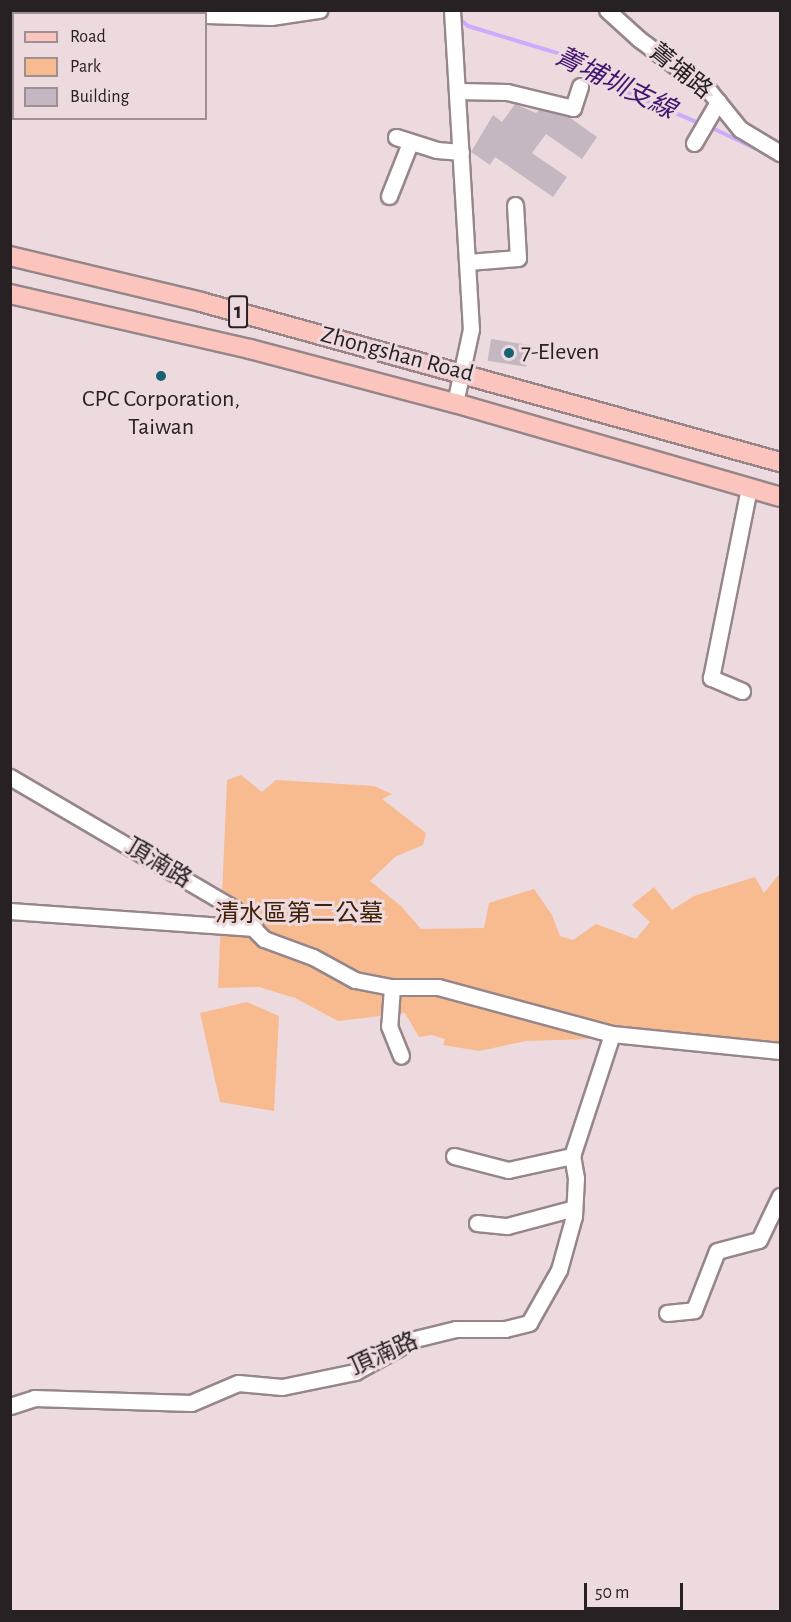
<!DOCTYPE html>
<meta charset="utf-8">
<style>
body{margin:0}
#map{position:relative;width:791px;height:1622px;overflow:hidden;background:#ecdadf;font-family:"Alegreya Sans","Noto Sans TC",sans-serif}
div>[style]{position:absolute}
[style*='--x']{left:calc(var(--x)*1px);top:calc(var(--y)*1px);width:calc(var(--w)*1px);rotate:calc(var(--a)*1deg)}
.green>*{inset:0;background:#f8ba8f}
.stream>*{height:4px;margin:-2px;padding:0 2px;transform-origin:2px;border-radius:2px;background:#caabfc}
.building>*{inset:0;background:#c4b7c2;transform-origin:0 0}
.roads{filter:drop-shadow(2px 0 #96868a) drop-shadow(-2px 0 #96868a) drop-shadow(0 2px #96868a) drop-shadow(0 -2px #96868a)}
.minor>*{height:15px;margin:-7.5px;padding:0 7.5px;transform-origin:7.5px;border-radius:7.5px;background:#fff}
.major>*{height:18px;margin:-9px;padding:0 9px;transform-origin:9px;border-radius:9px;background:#fbc5be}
.dots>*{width:16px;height:16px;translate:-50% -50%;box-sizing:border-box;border:3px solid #ecdadf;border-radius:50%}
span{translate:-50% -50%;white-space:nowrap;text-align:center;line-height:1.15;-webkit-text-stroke:6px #ecdadf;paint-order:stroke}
.shield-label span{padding:2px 4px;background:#ecdadf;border:2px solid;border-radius:4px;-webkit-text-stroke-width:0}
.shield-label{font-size:22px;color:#272123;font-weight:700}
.street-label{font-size:24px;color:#272123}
.poi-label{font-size:24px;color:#272123}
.left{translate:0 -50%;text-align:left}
.park-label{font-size:24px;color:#402109}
.water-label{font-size:26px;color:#431471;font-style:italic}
.frame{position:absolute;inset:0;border:12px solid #272123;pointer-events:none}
.legend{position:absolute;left:12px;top:12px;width:195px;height:108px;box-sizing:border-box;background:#ecdadf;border:2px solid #9d9094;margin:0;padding:8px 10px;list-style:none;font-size:18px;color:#272123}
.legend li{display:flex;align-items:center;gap:12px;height:30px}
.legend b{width:30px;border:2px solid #9d9094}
.scale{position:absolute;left:584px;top:1583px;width:99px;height:27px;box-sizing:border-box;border:3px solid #272123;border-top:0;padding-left:8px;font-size:18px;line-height:21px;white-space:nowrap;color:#272123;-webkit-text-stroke:4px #ecdadf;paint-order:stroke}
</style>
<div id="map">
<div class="green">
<div style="clip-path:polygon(241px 775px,262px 792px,276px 780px,374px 786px,392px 794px,382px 799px,426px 833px,423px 845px,395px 857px,370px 881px,401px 906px,421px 929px,484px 928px,489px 903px,534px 889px,552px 915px,560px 936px,573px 940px,596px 924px,636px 939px,650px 922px,632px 905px,654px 887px,672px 910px,694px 896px,755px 877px,764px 893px,780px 873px,780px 1045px,709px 1035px,526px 1041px,479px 1051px,443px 1045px,445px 1039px,432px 1035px,419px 1037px,405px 1013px,338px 1021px,295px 998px,259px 987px,218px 988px,227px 780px)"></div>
<div style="clip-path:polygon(247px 1002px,279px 1016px,274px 1111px,220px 1102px,200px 1013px)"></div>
</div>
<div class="stream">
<div style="--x:457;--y:17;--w:14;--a:39"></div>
<div style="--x:468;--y:26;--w:103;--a:16.9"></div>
<div style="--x:567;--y:56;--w:62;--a:32.4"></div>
<div style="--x:619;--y:89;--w:89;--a:23.1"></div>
<div style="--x:708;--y:126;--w:68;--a:25.4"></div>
</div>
<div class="building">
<div style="clip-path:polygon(515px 104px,536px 113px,539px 110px,569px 117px,597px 137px,582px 159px,546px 134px,532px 153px,567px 177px,553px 197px,495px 157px,490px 165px,471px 152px,493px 115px,502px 122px)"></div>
<div style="left:491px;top:339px;width:39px;height:22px;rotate:9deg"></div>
</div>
<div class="roads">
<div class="minor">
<div style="--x:118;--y:10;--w:48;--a:4.8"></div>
<div style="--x:452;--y:10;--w:320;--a:86.6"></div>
<div style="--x:471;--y:329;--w:76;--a:102.2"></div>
<div style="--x:607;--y:10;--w:43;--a:42.2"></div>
<div style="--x:639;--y:39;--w:89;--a:36.7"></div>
<div style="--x:710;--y:92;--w:48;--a:51"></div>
<div style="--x:740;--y:129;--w:47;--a:31"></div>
<div style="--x:206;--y:15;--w:65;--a:1.8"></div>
<div style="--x:271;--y:17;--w:49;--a:-8.3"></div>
<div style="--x:457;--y:91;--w:50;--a:1.1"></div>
<div style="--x:507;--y:92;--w:68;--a:13.6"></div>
<div style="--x:573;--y:108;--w:23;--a:-72"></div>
<div style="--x:396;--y:137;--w:43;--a:17.6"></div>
<div style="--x:437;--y:150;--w:24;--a:5"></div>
<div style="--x:694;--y:143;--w:48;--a:-59.7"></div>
<div style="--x:389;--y:196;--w:57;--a:-68.4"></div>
<div style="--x:468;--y:262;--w:50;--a:-4.6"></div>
<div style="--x:518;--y:258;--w:53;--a:-93.2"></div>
<div style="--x:742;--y:691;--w:34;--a:-157"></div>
<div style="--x:711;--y:678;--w:194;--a:-78.7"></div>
<div style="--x:10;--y:777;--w:259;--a:30.4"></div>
<div style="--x:233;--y:908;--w:44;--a:45"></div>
<div style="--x:264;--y:939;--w:52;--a:20.2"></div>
<div style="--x:313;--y:957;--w:48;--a:28.7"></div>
<div style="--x:355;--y:980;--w:38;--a:11"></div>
<div style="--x:392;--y:987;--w:46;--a:0"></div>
<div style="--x:438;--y:987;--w:180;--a:15.1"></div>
<div style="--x:612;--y:1034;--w:169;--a:5.8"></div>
<div style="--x:10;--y:911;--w:245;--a:4"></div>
<div style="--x:392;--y:987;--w:39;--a:94"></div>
<div style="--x:389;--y:1026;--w:32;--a:68"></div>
<div style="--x:454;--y:1156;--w:56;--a:14.5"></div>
<div style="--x:508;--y:1170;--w:66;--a:-12.3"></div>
<div style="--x:477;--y:1223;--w:30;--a:6"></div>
<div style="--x:507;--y:1226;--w:69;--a:-15"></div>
<div style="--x:667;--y:1313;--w:27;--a:-6"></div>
<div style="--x:694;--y:1310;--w:63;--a:-68.7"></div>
<div style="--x:717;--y:1251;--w:43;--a:-14.7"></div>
<div style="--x:759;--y:1240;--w:49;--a:-64.5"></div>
<div style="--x:10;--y:1406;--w:25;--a:-18"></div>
<div style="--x:34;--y:1398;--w:157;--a:1.8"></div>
<div style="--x:191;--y:1403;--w:51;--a:-23.1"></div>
<div style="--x:238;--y:1383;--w:44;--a:5.2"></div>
<div style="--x:282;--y:1387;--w:75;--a:-11.6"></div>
<div style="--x:355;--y:1372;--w:68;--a:-28.8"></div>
<div style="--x:415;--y:1339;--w:42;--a:-13.7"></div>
<div style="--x:456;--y:1329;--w:49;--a:0"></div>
<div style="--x:505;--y:1329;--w:25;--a:-14"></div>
<div style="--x:529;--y:1323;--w:61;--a:-60.5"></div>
<div style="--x:559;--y:1270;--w:56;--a:-74.5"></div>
<div style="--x:574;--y:1216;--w:38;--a:-87"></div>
<div style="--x:576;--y:1178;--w:22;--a:-100"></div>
<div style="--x:572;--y:1156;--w:128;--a:-71.8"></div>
</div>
<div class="major">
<div style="--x:10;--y:256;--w:196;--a:13.5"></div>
<div style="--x:201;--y:302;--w:601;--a:15.45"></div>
<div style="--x:10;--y:294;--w:246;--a:12.9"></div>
<div style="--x:250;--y:349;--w:212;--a:14.8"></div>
<div style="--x:455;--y:403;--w:338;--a:16.1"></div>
</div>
</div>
<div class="dots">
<div style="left:509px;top:353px;background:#186170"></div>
<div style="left:161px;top:376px;background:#186170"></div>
</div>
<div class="shield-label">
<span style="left:238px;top:312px">1</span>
</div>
<div class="street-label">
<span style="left:680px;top:72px;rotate:39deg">菁埔路</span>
<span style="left:397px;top:355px;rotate:15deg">Zhongshan Road</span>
<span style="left:158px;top:864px;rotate:31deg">頂湳路</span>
<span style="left:384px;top:1355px;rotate:-24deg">頂湳路</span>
</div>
<div class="poi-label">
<span class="left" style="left:521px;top:353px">7-Eleven</span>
<span style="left:161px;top:414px">CPC Corporation,<br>Taiwan</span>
</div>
<div class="park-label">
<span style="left:299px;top:915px">清水區第二公墓</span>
</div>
<div class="water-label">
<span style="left:615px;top:84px;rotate:26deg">菁埔圳支線</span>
</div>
<div class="frame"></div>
<ul class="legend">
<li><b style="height:8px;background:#fbc5be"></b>Road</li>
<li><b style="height:16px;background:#f8ba8f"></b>Park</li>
<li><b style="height:16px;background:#c4b7c2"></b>Building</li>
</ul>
<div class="scale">50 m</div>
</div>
